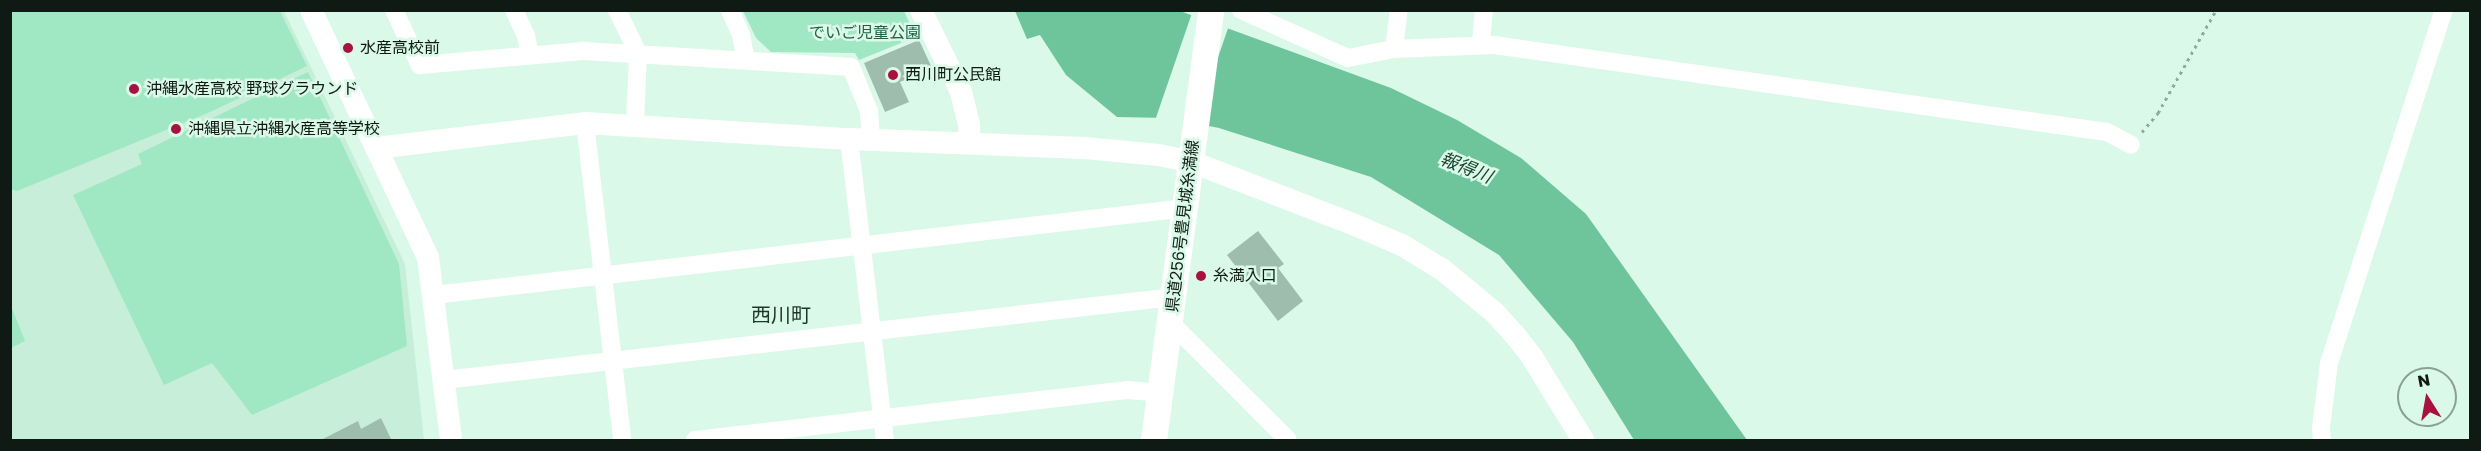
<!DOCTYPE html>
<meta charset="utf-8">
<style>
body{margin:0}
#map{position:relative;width:2481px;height:451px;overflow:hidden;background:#daf9e8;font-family:Poppins,"Noto Sans JP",sans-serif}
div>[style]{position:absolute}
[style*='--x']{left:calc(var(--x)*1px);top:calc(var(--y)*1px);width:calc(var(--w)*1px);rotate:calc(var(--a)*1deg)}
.built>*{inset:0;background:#c7eed9}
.green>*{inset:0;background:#a0e7c3}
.forest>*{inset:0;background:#6ec49b}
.pier>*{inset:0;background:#daf9e8;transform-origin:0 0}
.building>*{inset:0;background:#9fbdad}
.path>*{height:3px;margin-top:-1.5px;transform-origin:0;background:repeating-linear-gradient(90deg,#92aa9d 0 3px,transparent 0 7.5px)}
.minor>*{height:18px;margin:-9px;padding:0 9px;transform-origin:9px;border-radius:9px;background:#fff}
.tertiary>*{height:22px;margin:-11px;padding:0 11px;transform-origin:11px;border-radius:11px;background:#fff}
.secondary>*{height:26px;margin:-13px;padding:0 13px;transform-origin:13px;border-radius:13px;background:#fff}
.dots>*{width:16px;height:16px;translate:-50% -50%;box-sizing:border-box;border:3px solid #daf9e8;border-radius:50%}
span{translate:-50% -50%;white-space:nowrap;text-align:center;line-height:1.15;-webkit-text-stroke:5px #daf9e8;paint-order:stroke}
.park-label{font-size:16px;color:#216146}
.poi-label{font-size:16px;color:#0f1a14}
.left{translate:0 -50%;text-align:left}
.street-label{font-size:16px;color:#0f1a14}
.water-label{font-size:18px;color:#193f2e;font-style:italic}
.quarter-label{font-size:20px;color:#1c3629}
.frame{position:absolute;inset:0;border:12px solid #0f1a14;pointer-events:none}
.north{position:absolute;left:2397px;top:367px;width:60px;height:60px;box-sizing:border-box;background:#daf9e8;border:2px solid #89a093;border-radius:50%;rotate:349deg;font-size:16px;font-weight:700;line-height:24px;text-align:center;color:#0f1a14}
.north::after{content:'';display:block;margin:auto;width:21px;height:27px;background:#a81140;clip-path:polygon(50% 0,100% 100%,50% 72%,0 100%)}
</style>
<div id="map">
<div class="built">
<div style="clip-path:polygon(10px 11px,284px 11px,405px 264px,424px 440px,11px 440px)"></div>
</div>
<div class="green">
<div style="clip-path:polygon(10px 11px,280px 11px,307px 66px,210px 112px,17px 191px,10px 189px)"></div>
<div style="clip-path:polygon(743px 11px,904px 11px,916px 37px,859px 60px,855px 53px,771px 52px,756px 38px)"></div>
<div style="clip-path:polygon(308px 72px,399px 264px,407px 346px,252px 415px,212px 363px,164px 385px,73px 195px,142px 164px,138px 154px)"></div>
<div style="clip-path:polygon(11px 306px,25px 341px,11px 348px,10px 348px)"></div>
</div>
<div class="forest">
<div style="clip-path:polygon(1015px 11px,1180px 11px,1391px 88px,1457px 120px,1521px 158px,1586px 214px,1747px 440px,1634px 440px,1573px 342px,1499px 255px,1371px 177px,1219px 128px,1168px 118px,1117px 117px,1066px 75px,1040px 35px,1027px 39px)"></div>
</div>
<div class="pier">
<div style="left:1192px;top:13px;width:39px;height:111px;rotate:19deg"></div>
</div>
<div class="building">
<div style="clip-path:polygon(919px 40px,932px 68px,900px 82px,909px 102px,885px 112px,864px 63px)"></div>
<div style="clip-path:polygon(1258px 231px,1284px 264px,1278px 268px,1303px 301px,1278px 321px,1227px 255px)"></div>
<div style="clip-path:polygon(381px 418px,392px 441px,319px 441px,358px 421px,361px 429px)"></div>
</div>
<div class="path">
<div style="--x:2142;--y:132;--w:25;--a:-50"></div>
<div style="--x:2158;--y:113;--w:118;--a:-60.6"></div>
</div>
<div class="minor">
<div style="--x:394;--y:10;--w:61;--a:64.7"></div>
<div style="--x:420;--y:65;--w:164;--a:-4.9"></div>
<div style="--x:583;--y:51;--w:268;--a:3.4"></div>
<div style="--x:851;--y:67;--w:48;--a:67.8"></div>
<div style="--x:869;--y:111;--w:29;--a:86"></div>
<div style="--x:514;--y:10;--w:29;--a:65"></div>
<div style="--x:526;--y:36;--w:19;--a:78"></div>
<div style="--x:617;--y:10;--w:48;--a:64"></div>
<div style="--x:638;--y:53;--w:72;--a:92.4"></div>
<div style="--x:730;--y:10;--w:27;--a:66"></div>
<div style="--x:741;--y:35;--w:25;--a:79"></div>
<div style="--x:1241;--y:10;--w:117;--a:24.2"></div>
<div style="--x:1348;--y:58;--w:47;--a:-11.1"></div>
<div style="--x:1394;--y:49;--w:100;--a:-2.3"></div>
<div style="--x:1494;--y:45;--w:619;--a:8.08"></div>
<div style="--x:2107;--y:132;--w:27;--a:28"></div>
<div style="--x:1481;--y:43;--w:33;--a:-85"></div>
<div style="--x:1394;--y:49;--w:39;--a:-83"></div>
<div style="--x:585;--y:123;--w:319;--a:83.3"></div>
<div style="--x:849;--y:139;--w:303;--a:83.2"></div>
<div style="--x:434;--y:295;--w:757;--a:-6.6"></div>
<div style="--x:1171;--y:323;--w:165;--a:45"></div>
<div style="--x:444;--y:380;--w:735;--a:-6.49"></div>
<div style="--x:695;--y:440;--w:436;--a:-6.6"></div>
<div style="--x:1128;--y:390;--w:33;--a:5"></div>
<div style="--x:2322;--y:440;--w:12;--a:-95"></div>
<div style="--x:2321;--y:428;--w:65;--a:-83"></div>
<div style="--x:2329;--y:363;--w:371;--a:-72"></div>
</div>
<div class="tertiary">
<div style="--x:311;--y:10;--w:273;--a:64.7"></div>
<div style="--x:428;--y:257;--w:184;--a:82.8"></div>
<div style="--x:921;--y:10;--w:91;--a:64"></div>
<div style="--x:961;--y:92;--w:34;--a:76"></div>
<div style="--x:969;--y:125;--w:18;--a:87"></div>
<div style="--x:376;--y:148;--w:210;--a:-6.8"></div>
<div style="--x:585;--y:123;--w:264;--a:3.5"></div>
<div style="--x:849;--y:139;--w:236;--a:2.2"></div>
<div style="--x:1085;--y:148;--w:74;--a:5.4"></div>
<div style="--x:1159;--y:155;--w:34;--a:12"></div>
<div style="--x:1192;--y:162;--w:175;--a:21.1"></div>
<div style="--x:1355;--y:225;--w:51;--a:23.1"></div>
<div style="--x:1402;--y:245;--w:48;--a:31.4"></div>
<div style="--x:1443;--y:270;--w:67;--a:39.6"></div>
<div style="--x:1495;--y:313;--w:30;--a:48"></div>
<div style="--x:1515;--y:335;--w:28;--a:52"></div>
<div style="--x:1532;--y:357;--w:97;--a:58.4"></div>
</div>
<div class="secondary">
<div style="--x:1154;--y:440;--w:434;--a:-82.4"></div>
</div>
<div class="dots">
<div style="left:348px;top:48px;background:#a81140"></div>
<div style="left:893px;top:75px;background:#a81140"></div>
<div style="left:134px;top:89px;background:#a81140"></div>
<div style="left:176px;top:129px;background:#a81140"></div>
<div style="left:1201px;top:276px;background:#a81140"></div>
</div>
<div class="park-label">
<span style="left:865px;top:33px">でいご児童公園</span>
</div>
<div class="poi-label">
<span class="left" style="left:360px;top:48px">水産高校前</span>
<span class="left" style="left:905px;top:75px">西川町公民館</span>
<span class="left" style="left:146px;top:89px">沖縄水産高校 野球グラウンド</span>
<span class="left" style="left:188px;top:129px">沖縄県立沖縄水産高等学校</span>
<span class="left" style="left:1213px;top:276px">糸満入口</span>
</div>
<div class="street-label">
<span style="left:1183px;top:226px;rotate:-83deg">県道256号豊見城糸満線</span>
</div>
<div class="water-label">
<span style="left:1466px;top:168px;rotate:22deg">報得川</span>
</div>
<div class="quarter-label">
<span style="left:781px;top:315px">西川町</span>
</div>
<div class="frame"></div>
<div class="north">N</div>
</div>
